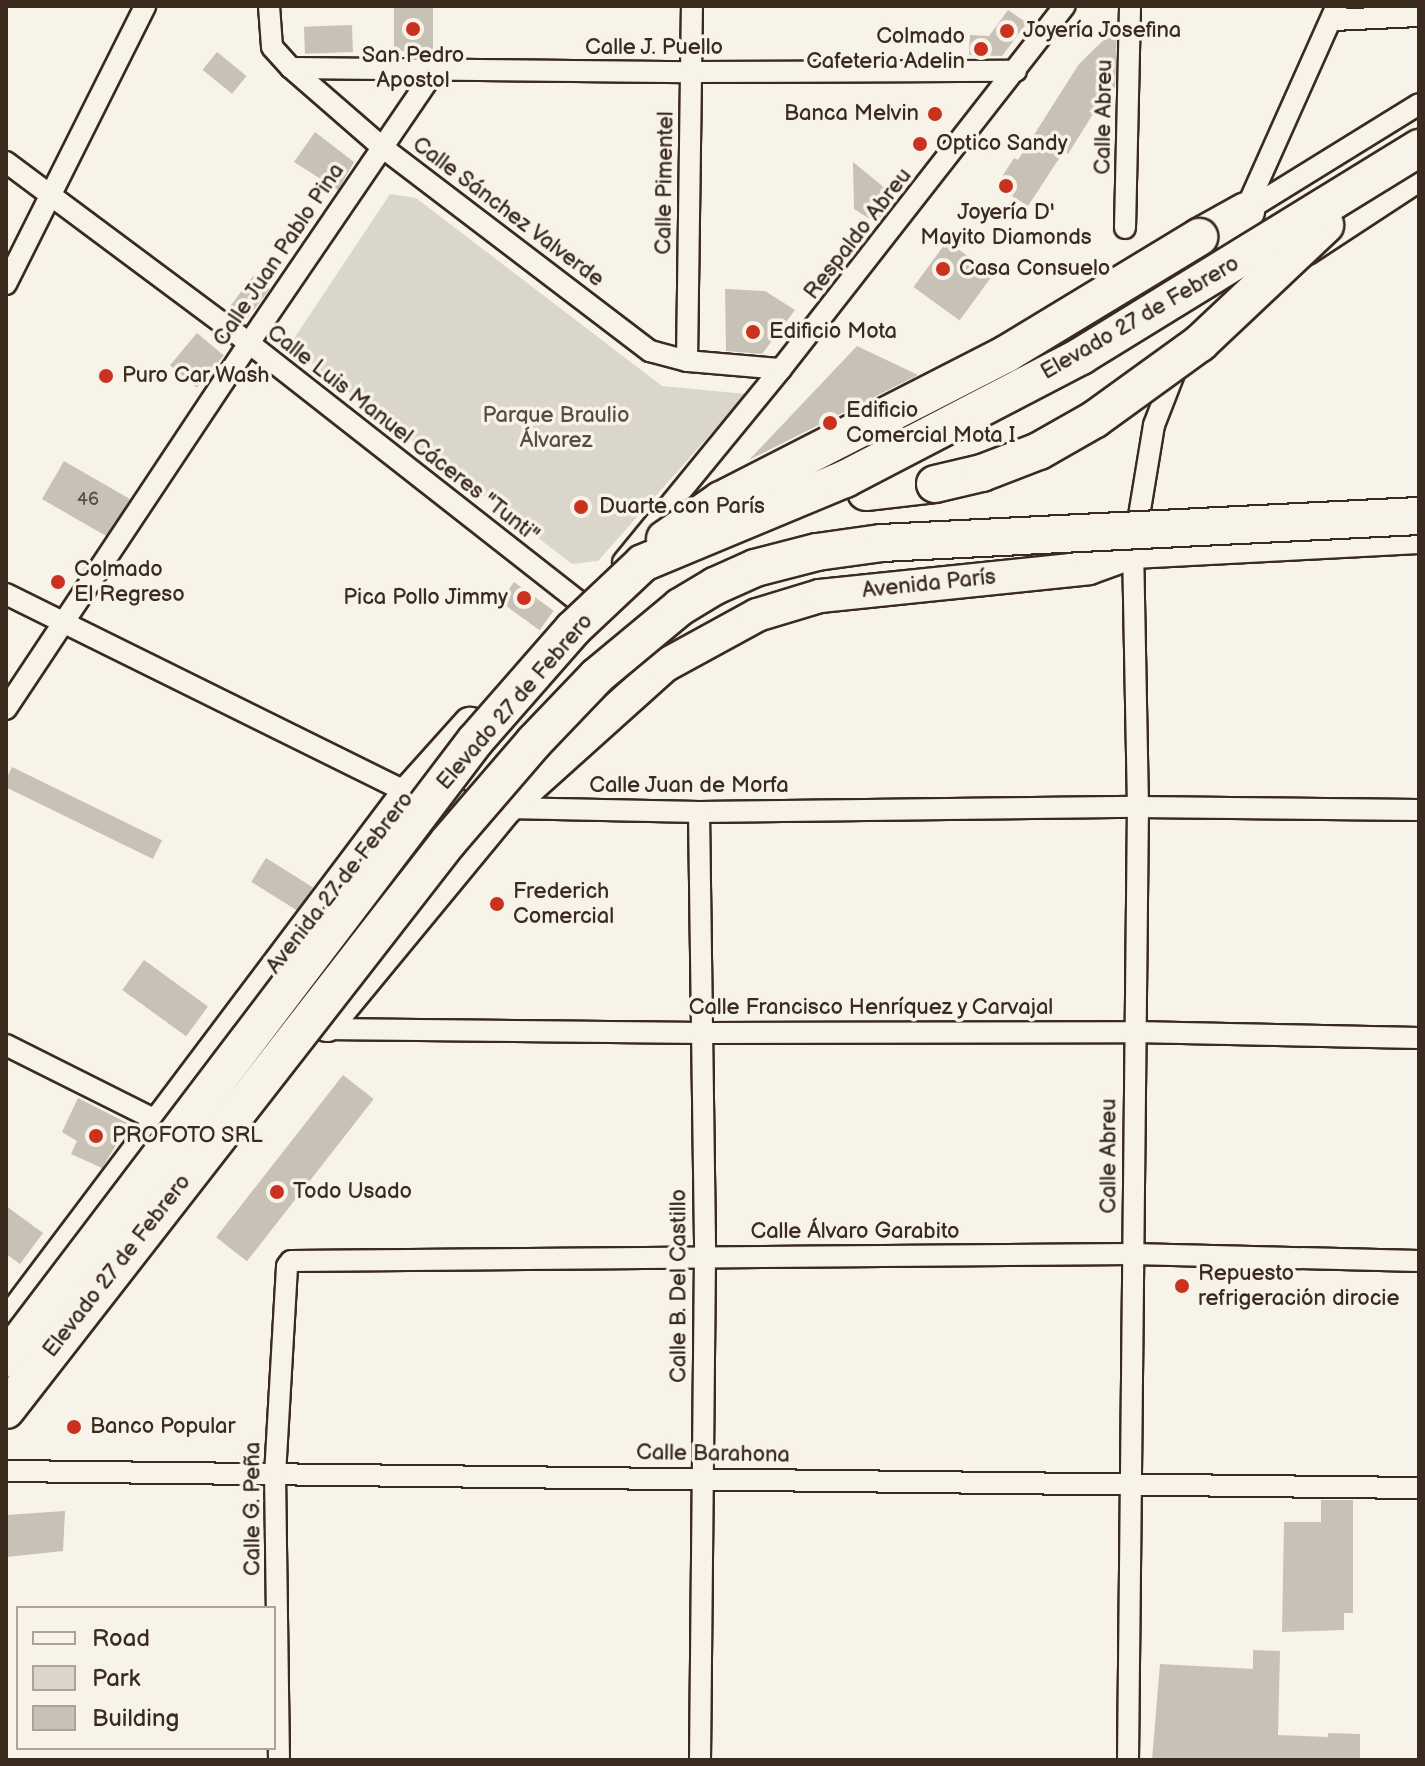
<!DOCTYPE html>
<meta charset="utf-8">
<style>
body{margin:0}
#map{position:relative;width:1425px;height:1766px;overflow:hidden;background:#f7f3e8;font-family:"Balsamiq Sans",sans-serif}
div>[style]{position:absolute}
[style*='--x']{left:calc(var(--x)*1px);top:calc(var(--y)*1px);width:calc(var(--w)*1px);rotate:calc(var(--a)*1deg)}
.green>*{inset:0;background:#dbd6cb}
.building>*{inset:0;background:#c8c1b6;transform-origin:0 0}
.roads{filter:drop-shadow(2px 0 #3b2a1e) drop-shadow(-2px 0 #3b2a1e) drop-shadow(0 2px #3b2a1e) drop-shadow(0 -2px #3b2a1e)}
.minor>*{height:20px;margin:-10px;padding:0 10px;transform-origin:10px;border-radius:10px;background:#f7f3e8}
.primary>*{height:32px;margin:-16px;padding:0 16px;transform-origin:16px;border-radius:16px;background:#f7f3e8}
.motorway>*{height:36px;margin:-18px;padding:0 18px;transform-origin:18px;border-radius:18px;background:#f7f3e8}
.bridges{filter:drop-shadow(2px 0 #3b2a1e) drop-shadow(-2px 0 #3b2a1e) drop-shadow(0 2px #3b2a1e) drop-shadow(0 -2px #3b2a1e)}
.motorway-bridge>*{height:36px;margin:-18px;padding:0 18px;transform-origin:18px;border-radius:18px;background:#f7f3e8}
.dots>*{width:22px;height:22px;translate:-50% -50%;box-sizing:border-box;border:4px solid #f7f3e8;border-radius:50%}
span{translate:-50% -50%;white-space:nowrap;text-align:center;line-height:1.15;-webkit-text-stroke:7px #f7f3e8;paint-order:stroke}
.number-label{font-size:18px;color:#5e5044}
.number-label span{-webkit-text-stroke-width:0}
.poi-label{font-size:22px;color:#3b2a1e}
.left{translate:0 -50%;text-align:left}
.right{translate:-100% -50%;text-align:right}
.street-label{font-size:22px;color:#3b2a1e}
.park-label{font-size:22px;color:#5b4c41}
.frame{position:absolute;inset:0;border:8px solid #3b2a1e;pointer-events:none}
.legend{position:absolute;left:16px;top:1606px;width:260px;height:144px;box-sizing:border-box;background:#f7f3e8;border:2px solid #aca397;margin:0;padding:10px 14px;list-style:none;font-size:24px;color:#3b2a1e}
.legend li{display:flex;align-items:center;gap:16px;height:40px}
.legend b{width:40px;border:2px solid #aca397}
</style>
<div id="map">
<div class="green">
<div style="clip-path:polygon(390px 194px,416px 198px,662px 386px,746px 394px,598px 561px,572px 564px,289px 346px)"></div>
</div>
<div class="building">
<div style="left:394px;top:6px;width:39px;height:45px"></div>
<div style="clip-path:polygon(1008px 10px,1027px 23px,1002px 56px,969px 55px,970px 35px,989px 36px)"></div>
<div style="left:352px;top:25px;width:27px;height:48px;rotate:88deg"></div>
<div style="clip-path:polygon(1117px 27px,1115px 88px,1111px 85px,1068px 154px,1064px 151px,1028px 206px,996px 186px,1014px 158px,1018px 160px,1079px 64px)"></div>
<div style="left:217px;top:52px;width:38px;height:23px;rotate:39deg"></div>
<div style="clip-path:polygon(315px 132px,354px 162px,338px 190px,294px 162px)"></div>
<div style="clip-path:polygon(853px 162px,896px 197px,876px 223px,854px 209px)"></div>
<div style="left:947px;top:241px;width:57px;height:57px;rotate:36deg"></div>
<div style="left:253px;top:276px;width:21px;height:38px;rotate:37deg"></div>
<div style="clip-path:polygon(725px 289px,765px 291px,795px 310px,762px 354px,726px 351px)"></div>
<div style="left:197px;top:333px;width:35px;height:42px;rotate:40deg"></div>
<div style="clip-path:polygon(857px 346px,918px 375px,749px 460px)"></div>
<div style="left:64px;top:461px;width:76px;height:44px;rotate:30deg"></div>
<div style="left:514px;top:582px;width:49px;height:24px;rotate:36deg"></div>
<div style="left:12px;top:767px;width:167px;height:21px;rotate:26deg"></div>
<div style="left:266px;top:858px;width:55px;height:28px;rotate:32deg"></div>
<div style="left:144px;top:960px;width:79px;height:37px;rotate:36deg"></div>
<div style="left:343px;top:1075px;width:39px;height:206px;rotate:38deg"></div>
<div style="clip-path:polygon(78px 1098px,129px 1124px,102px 1168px,71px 1154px,77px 1141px,62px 1132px)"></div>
<div style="clip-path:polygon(6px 1206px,43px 1233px,20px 1264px,6px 1254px)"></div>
<div style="clip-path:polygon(1321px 1500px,1353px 1500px,1353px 1613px,1344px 1613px,1344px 1630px,1282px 1632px,1284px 1522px,1321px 1522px)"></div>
<div style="clip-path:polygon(65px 1511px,63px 1551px,6px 1557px,6px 1515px)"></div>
<div style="clip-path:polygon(1253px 1650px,1280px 1651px,1278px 1735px,1328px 1737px,1328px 1733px,1360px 1734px,1360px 1760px,1152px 1760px,1160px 1664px,1253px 1669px)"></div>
</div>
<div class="roads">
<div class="minor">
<div style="--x:269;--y:6;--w:41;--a:85.8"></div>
<div style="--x:272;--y:47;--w:28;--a:48"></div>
<div style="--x:291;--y:68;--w:121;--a:41"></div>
<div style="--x:382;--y:147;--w:337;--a:37.3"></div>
<div style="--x:650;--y:351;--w:38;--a:15"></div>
<div style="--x:687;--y:361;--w:94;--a:4.9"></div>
<div style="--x:1333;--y:20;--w:86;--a:-2.7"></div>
<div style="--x:291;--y:68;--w:400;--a:0.6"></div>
<div style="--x:691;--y:72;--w:325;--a:-0.2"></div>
<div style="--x:6;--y:162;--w:303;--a:36.7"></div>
<div style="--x:249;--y:343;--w:418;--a:38.1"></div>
<div style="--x:1246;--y:211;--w:203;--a:-31.7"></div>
<div style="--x:1125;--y:228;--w:222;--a:-88.7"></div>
<div style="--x:1220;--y:267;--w:286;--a:-65.9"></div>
<div style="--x:6;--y:284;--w:311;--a:-63.4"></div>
<div style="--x:687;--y:361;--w:355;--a:-89.2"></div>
<div style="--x:623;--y:562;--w:249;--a:-50.7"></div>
<div style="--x:781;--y:369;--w:461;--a:-52"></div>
<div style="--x:6;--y:594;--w:449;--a:26.3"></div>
<div style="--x:408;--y:793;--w:99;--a:8.7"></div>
<div style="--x:506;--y:808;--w:193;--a:1.2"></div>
<div style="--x:699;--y:812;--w:439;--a:-0.7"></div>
<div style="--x:1138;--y:807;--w:281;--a:0.6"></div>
<div style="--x:6;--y:709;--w:439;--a:-56.4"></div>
<div style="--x:249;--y:343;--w:332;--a:-55.7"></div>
<div style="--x:699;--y:812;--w:445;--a:89.2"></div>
<div style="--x:705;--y:1257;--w:503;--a:90.57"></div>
<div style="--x:324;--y:1029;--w:380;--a:0.6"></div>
<div style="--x:704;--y:1033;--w:430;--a:-0.1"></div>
<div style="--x:1134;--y:1032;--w:285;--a:1.2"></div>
<div style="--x:6;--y:1045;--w:170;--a:26.6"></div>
<div style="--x:6;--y:1471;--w:1413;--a:0.69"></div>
<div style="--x:279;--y:1760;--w:285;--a:-90.8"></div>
<div style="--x:275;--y:1475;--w:209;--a:-86.7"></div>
<div style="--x:287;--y:1266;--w:6;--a:-51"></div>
<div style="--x:291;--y:1261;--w:841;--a:-0.48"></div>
<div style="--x:1132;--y:1254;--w:287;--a:1.4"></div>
<div style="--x:1128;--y:1760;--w:953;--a:-89.4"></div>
<div style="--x:1138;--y:807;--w:255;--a:-91.1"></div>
<div style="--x:1133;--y:552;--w:129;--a:-80.6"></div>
<div style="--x:1154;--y:425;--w:63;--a:-68.7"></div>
</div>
<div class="primary">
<div style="--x:1305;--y:249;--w:136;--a:-33.3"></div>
<div style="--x:899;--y:480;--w:138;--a:-23"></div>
<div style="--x:1026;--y:426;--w:256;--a:-32.4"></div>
<div style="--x:327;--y:1025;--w:281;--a:-50.5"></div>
<div style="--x:506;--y:808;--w:212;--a:-41.9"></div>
<div style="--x:664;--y:666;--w:106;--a:-28.7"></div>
<div style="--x:757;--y:615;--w:66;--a:-16.8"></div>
<div style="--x:820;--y:596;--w:270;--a:-5.9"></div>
<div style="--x:1089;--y:568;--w:47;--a:-20"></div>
<div style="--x:1133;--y:552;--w:286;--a:-3"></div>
<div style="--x:6;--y:1327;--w:668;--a:-53.03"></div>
<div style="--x:408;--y:793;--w:93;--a:-48.1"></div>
</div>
<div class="motorway">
<div style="--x:1199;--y:237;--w:54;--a:-29"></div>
<div style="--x:866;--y:492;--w:69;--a:-6.6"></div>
<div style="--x:1084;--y:548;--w:49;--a:4.7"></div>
</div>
</div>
<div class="bridges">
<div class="motorway-bridge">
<div style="--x:935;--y:484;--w:48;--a:-13.2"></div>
<div style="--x:982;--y:473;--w:61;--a:-21.1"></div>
<div style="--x:1039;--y:451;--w:64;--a:-29.7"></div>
<div style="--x:1095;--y:419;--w:130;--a:-35.9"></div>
<div style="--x:1200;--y:343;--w:172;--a:-43.3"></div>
<div style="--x:665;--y:539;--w:68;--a:-34.9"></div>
<div style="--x:721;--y:500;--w:320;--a:-27.1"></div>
<div style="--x:1006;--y:354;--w:226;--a:-31.2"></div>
<div style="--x:6;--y:1359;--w:776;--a:-52.81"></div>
<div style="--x:475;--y:741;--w:149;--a:-48.8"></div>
<div style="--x:573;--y:629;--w:96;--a:-43.3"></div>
<div style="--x:643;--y:563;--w:219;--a:-22.6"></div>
<div style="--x:845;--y:479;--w:266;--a:-27.5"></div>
<div style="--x:1081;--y:356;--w:397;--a:-31.6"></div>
<div style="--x:6;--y:1410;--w:720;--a:-52.11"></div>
<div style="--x:448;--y:842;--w:132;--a:-49.3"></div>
<div style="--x:534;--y:742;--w:91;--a:-46.3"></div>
<div style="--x:597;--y:676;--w:108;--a:-39.7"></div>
<div style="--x:680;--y:607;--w:41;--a:-31"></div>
<div style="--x:715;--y:586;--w:44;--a:-24.2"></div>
<div style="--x:755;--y:568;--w:64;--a:-14.5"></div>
<div style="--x:817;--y:552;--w:66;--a:-7.9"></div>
<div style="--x:882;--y:543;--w:538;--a:-2.88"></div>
</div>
</div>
<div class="dots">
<div style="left:413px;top:29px;background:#c8321e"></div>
<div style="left:1007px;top:31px;background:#c8321e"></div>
<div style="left:981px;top:49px;background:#c8321e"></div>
<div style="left:935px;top:114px;background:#c8321e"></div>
<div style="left:920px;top:144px;background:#c8321e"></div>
<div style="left:1006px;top:186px;background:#c8321e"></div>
<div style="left:943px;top:269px;background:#c8321e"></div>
<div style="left:753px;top:332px;background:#c8321e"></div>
<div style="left:106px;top:376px;background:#c8321e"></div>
<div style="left:830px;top:423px;background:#c8321e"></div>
<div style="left:581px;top:507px;background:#c8321e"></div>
<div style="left:58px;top:582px;background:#c8321e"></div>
<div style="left:524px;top:598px;background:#c8321e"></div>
<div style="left:497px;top:904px;background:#c8321e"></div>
<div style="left:96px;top:1136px;background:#c8321e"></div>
<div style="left:277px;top:1192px;background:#c8321e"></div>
<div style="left:1182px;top:1286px;background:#c8321e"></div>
<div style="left:74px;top:1427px;background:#c8321e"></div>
</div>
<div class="number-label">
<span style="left:88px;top:500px">46</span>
</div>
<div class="poi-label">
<span class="left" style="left:1023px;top:31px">Joyería Josefina</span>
<span class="right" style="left:965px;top:49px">Colmado<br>Cafeteria Adelin</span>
<span style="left:413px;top:68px">San Pedro<br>Apostol</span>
<span class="right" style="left:919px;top:114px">Banca Melvin</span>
<span class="left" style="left:936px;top:144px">Optico Sandy</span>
<span style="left:1006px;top:225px">Joyería D'<br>Mayito Diamonds</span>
<span class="left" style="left:959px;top:269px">Casa Consuelo</span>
<span class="left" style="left:769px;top:332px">Edificio Mota</span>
<span class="left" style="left:122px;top:376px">Puro Car Wash</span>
<span class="left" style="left:846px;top:423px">Edificio<br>Comercial Mota I</span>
<span class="left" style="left:599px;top:507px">Duarte con París</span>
<span class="left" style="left:74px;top:582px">Colmado<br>El Regreso</span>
<span class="right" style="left:508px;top:598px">Pica Pollo Jimmy</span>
<span class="left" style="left:513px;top:904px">Frederich<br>Comercial</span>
<span class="left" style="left:112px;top:1136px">PROFOTO SRL</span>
<span class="left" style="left:293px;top:1192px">Todo Usado</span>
<span class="left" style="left:1198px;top:1286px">Repuesto<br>refrigeración dirocie</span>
<span class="left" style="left:90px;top:1427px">Banco Popular</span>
</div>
<div class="street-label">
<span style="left:654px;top:48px">Calle J. Puello</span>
<span style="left:1104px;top:117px;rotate:-89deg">Calle Abreu</span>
<span style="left:665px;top:183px;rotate:-89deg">Calle Pimentel</span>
<span style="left:508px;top:212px;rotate:37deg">Calle Sánchez Valverde</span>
<span style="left:858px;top:234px;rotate:-52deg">Respaldo Abreu</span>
<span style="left:279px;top:255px;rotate:-56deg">Calle Juan Pablo Pina</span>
<span style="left:1140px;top:318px;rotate:-30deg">Elevado 27 de Febrero</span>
<span style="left:403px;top:434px;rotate:38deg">Calle Luis Manuel Cáceres "Tunti"</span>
<span style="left:929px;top:584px;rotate:-6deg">Avenida París</span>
<span style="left:515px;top:702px;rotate:-49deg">Elevado 27 de Febrero</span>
<span style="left:689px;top:786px">Calle Juan de Morfa</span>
<span style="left:340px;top:883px;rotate:-52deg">Avenida 27 de Febrero</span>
<span style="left:871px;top:1008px">Calle Francisco Henríquez y Carvajal</span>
<span style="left:1109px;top:1156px;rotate:-90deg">Calle Abreu</span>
<span style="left:855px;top:1232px">Calle Álvaro Garabito</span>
<span style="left:117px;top:1266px;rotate:-52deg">Elevado 27 de Febrero</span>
<span style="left:679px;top:1286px;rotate:-90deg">Calle B. Del Castillo</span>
<span style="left:713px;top:1454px;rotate:1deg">Calle Barahona</span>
<span style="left:253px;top:1509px;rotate:-90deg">Calle G. Peña</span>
</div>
<div class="park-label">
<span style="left:556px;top:428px">Parque Braulio<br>Álvarez</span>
</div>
<div class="frame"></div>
<ul class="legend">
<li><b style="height:10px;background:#f7f3e8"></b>Road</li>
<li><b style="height:22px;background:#dbd6cb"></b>Park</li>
<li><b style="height:22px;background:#c8c1b6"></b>Building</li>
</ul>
</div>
